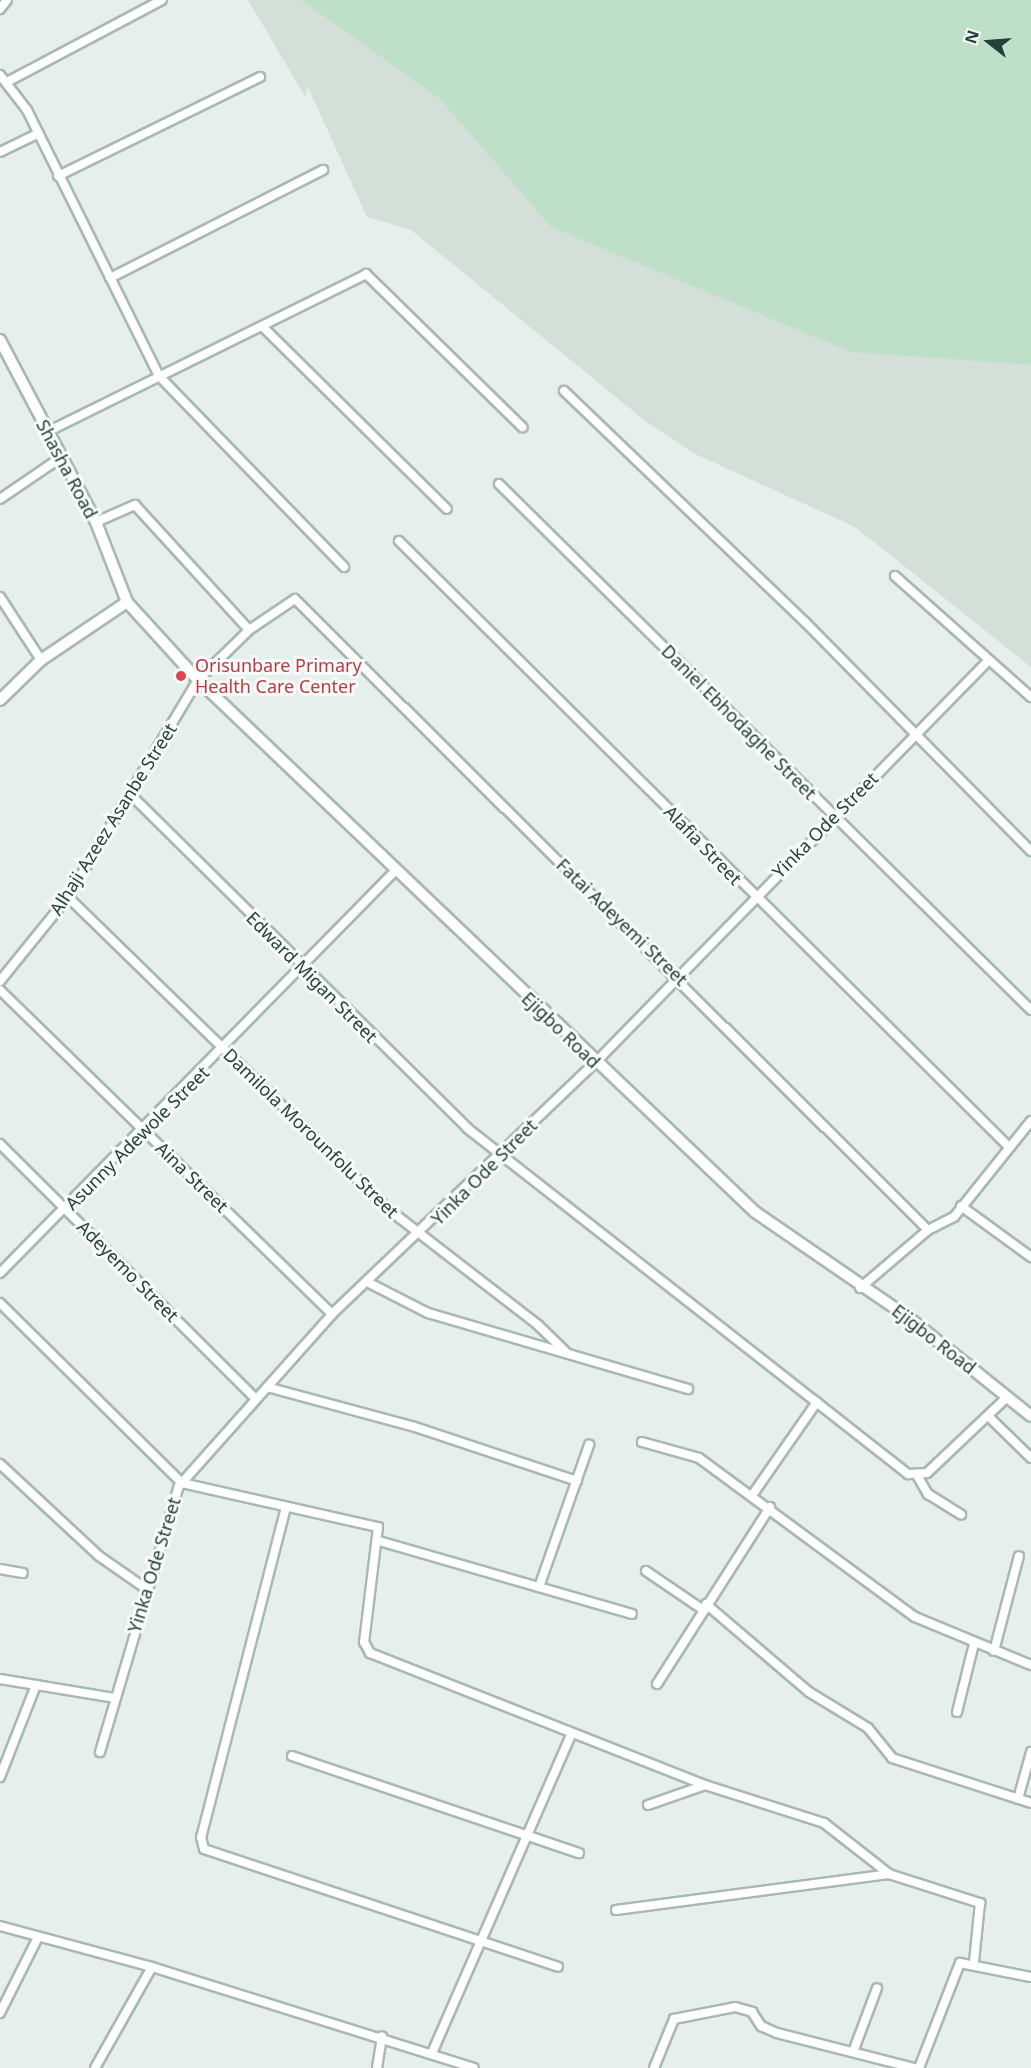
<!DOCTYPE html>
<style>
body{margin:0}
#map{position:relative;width:1031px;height:2068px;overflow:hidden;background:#e6efeb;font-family:"Noto Sans",sans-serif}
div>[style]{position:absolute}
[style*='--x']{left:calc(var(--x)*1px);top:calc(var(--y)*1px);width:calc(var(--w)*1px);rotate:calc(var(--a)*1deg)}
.built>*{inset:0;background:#d4dfda}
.green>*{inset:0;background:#bfe0c8}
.roads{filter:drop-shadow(2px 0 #a8b8b2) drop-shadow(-2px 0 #a8b8b2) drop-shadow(0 2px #a8b8b2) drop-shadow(0 -2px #a8b8b2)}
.street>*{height:8px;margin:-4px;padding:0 4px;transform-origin:4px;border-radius:4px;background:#fff}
.secondary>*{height:10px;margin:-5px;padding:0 5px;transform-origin:5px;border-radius:5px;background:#fff}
.dots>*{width:16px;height:16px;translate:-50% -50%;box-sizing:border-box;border:3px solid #f7fbf9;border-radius:50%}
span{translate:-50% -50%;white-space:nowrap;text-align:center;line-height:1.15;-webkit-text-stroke:6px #f7fbf9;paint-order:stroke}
.street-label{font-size:18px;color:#24423a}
.health-label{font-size:18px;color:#be3a42}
.left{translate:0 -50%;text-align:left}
.north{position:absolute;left:959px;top:12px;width:60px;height:60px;-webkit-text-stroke:4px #f7fbf9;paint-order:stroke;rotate:287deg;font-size:16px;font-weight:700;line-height:24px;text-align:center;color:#24423a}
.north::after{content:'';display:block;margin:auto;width:21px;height:27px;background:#24423a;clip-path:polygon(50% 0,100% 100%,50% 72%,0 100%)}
</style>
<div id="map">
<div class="built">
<div style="clip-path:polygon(248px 0,1031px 0,1031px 667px,855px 527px,693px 453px,644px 420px,411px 230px,367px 217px,307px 85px,306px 98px)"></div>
</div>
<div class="green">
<div style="clip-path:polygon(301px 0,1031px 0,1031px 365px,851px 352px,551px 227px,439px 98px)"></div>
</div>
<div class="roads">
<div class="street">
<div style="--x:0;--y:9;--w:11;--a:-52"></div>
<div style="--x:0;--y:75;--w:44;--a:52.4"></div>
<div style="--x:27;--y:110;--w:297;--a:63.6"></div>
<div style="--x:159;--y:376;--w:266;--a:45.9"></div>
<div style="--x:7;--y:82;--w:175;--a:-27.9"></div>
<div style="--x:0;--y:152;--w:41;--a:-25.9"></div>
<div style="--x:58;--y:176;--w:225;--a:-26.1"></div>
<div style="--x:110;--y:278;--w:239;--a:-26.9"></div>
<div style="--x:264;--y:328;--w:257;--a:44.7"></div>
<div style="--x:564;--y:391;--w:334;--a:43.8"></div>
<div style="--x:805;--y:622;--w:322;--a:45.4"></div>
<div style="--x:47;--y:432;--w:356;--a:-26.3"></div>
<div style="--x:366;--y:274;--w:219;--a:44.4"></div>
<div style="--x:499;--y:484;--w:748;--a:44.68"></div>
<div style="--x:0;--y:499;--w:73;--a:-34.3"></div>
<div style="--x:96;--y:522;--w:43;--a:-23.6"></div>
<div style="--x:135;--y:505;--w:169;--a:47.6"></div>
<div style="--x:399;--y:541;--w:860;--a:44.81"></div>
<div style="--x:895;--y:576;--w:182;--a:41.7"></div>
<div style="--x:0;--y:597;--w:75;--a:56.9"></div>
<div style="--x:130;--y:794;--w:474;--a:44.7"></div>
<div style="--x:467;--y:1128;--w:561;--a:38.12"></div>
<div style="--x:908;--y:1474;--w:19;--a:-3"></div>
<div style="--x:927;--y:1473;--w:110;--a:-43.5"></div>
<div style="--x:68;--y:897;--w:447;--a:44.3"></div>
<div style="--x:388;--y:1209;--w:190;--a:37.7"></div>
<div style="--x:538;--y:1325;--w:40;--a:44"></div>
<div style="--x:0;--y:981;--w:108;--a:-51"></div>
<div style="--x:68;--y:897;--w:253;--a:-59.1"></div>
<div style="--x:198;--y:680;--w:71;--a:-44.4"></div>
<div style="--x:249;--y:630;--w:55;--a:-34"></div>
<div style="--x:295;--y:599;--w:894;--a:44.91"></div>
<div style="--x:0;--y:990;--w:464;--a:44.3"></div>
<div style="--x:0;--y:1144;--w:361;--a:44.9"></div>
<div style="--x:961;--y:1206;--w:87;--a:36.1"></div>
<div style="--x:0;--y:1273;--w:564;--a:-45.5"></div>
<div style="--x:369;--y:1283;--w:66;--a:27"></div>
<div style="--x:428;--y:1313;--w:271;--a:16.3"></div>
<div style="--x:860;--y:1288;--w:89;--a:-40.5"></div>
<div style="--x:928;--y:1230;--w:29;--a:-27"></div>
<div style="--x:954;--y:1217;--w:123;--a:-51.3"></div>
<div style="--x:0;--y:1303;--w:256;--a:44.7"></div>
<div style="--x:182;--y:1483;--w:201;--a:12.7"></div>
<div style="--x:378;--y:1527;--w:116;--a:96.9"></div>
<div style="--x:364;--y:1642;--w:13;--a:61"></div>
<div style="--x:370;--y:1653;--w:360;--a:21.5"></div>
<div style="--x:705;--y:1785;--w:125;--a:17.7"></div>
<div style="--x:824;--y:1823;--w:83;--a:38.1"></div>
<div style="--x:267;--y:1387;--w:150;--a:15.1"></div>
<div style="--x:412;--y:1426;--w:174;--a:18.4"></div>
<div style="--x:988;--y:1416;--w:60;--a:44.3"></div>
<div style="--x:642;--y:1442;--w:59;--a:15.7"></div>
<div style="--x:699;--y:1458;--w:268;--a:36.4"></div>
<div style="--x:915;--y:1617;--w:126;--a:22.5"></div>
<div style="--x:0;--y:1464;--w:135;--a:42.9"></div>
<div style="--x:99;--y:1556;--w:56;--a:34.8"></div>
<div style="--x:918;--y:1477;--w:20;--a:60"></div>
<div style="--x:928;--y:1494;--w:39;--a:32"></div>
<div style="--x:753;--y:1494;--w:112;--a:-55.2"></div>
<div style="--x:286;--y:1507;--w:341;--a:104.4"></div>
<div style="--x:201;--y:1837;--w:12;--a:76"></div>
<div style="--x:204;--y:1849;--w:373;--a:18.4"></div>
<div style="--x:379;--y:1541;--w:263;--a:16.1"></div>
<div style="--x:0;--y:1569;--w:23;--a:10"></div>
<div style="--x:646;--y:1571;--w:68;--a:34.2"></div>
<div style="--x:539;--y:1587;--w:151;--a:-70.6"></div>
<div style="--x:706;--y:1604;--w:135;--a:40.5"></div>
<div style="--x:809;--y:1692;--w:69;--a:31.4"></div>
<div style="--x:868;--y:1728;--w:38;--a:51"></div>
<div style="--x:892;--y:1758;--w:146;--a:17.9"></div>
<div style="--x:994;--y:1651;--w:98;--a:-75.3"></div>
<div style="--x:0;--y:1679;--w:117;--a:9.4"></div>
<div style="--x:657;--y:1684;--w:210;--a:-57.4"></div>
<div style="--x:957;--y:1712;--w:70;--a:-76"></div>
<div style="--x:100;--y:1752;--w:277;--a:-73.5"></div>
<div style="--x:179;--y:1486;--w:230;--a:-48.3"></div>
<div style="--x:332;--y:1314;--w:364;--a:-43.7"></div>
<div style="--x:595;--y:1063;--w:561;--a:-45.65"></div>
<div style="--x:292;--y:1756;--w:303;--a:18.7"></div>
<div style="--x:0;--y:1777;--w:99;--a:-68.6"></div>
<div style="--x:1018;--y:1799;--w:49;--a:-74.5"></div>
<div style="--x:648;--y:1805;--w:60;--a:-19.3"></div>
<div style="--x:616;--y:1910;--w:275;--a:-7.5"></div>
<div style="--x:889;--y:1874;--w:96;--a:17.7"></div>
<div style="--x:980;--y:1903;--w:59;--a:95.8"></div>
<div style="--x:0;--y:1926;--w:157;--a:15.1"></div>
<div style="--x:152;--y:1967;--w:337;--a:17.4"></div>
<div style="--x:0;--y:2013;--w:85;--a:-63.4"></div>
<div style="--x:853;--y:2052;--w:68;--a:-69.4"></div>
<div style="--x:432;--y:2053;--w:349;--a:-66.4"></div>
<div style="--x:95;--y:2068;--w:116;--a:-60.6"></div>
<div style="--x:377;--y:2068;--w:32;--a:-81"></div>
<div style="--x:654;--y:2068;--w:53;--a:-67.8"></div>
<div style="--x:674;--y:2019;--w:62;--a:-11.1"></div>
<div style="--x:735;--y:2007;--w:18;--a:16"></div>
<div style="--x:752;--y:2012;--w:17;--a:57"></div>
<div style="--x:761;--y:2026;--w:17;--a:24"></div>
<div style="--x:777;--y:2033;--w:141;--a:14.3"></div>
<div style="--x:919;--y:2068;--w:113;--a:-68.7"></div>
<div style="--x:960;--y:1963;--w:72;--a:11.2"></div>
</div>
<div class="secondary">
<div style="--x:0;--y:340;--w:206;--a:62.2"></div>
<div style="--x:96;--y:522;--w:86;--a:68.8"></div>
<div style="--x:127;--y:602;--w:105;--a:47.7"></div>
<div style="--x:198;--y:680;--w:770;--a:43.68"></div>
<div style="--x:755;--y:1212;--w:187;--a:34.5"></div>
<div style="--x:909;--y:1318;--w:156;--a:38.8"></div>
<div style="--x:0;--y:700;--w:57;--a:-44.3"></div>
<div style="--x:41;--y:660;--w:104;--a:-34"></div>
</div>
</div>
<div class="dots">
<div style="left:181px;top:676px;background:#e0444e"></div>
</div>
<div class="street-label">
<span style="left:67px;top:469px;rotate:62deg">Shasha Road</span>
<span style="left:739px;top:722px;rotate:45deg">Daniel Ebhodaghe Street</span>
<span style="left:113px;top:819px;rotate:-58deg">Alhaji Azeez Asanbe Street</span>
<span style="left:825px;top:825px;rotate:-45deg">Yinka Ode Street</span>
<span style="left:703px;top:845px;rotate:46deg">Alafia Street</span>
<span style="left:622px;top:922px;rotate:44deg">Fatai Adeyemi Street</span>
<span style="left:312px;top:977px;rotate:45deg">Edward Migan Street</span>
<span style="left:561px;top:1030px;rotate:44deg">Ejigbo Road</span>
<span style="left:311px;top:1133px;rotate:44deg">Damilola Morounfolu Street</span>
<span style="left:137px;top:1138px;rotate:-45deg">Asunny Adewole Street</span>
<span style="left:484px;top:1172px;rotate:-45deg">Yinka Ode Street</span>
<span style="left:192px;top:1177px;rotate:44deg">Aina Street</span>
<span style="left:128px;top:1271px;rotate:45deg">Adeyemo Street</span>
<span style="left:934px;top:1339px;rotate:38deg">Ejigbo Road</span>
<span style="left:154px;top:1565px;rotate:-73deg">Yinka Ode Street</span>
</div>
<div class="health-label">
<span class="left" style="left:195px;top:676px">Orisunbare Primary<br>Health Care Center</span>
</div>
<div class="north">N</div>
</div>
